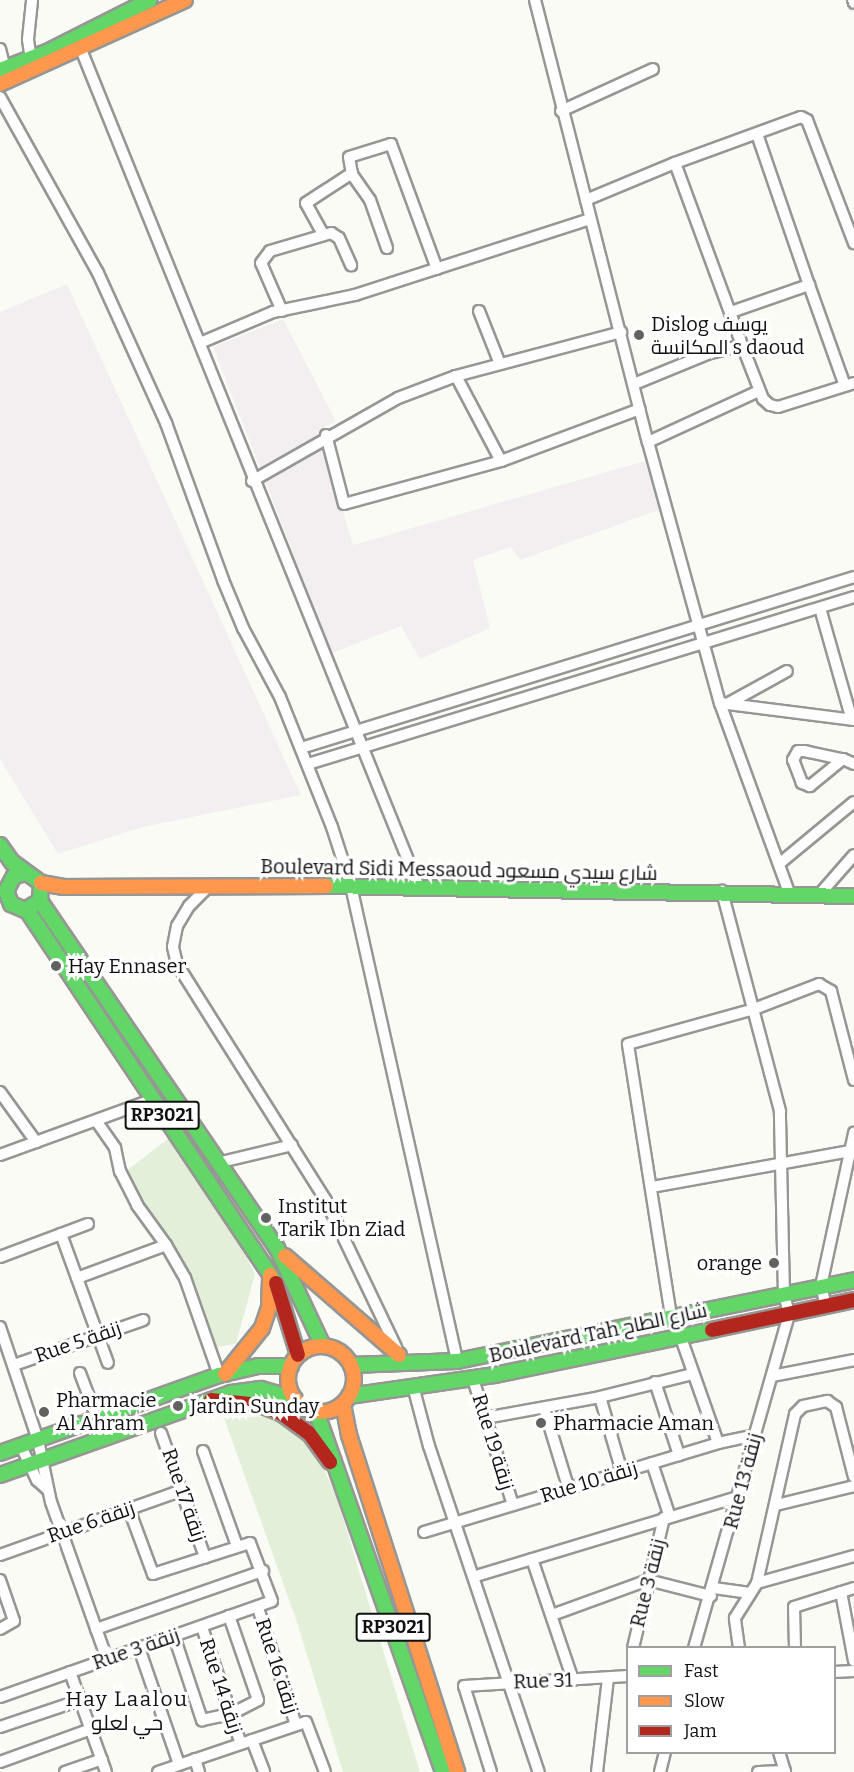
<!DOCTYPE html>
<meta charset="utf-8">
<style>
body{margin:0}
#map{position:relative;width:854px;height:1772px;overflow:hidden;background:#fbfbf6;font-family:Bitter,Cairo,serif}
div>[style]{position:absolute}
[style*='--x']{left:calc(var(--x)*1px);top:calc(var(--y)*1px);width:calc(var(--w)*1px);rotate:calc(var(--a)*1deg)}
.industrial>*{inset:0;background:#f3eff1}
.green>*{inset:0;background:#e3efd9}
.roads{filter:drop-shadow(2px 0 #969694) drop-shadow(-2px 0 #969694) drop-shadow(0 2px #969694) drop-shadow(0 -2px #969694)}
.street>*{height:10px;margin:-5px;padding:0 5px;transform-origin:5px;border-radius:5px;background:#fefefe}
.fast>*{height:14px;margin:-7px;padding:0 7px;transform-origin:7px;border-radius:7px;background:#63d668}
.slow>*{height:14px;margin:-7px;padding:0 7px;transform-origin:7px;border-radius:7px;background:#ff974d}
.slow>.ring{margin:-7px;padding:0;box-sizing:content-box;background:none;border:14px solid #ff974d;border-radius:50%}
.jam>*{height:14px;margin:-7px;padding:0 7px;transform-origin:7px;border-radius:7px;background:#b3261e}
.dots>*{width:16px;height:16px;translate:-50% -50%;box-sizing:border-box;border:3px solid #fff;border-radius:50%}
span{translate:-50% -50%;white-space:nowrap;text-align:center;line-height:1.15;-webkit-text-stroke:6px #fff;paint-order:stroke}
.shield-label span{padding:2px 4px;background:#fff;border:2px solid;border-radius:4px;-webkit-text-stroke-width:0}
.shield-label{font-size:18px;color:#101010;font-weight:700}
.poi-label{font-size:20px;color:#101010}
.left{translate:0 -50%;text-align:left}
.right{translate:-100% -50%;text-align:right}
.street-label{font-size:20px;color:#101010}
.neighbourhood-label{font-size:21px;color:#101010;letter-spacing:1.5px}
.legend{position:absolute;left:626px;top:1646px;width:210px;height:108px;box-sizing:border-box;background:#fff;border:2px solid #9f9f9f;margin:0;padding:8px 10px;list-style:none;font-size:18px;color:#101010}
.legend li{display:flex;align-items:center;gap:12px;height:30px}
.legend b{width:30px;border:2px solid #9f9f9f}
</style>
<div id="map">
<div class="industrial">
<div style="clip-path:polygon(67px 284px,301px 795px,143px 827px,58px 854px,0 759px,0 312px)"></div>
<div style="clip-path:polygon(283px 319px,336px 421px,319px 430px,353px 545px,645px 461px,659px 510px,520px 560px,511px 547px,473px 560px,490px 628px,420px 659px,401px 626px,332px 653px,213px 347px)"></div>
</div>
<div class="green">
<div style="clip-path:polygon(174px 1134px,218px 1200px,255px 1274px,236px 1344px,215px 1347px,185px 1277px,120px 1176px)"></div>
<div style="clip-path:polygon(268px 1416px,297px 1431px,322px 1466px,336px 1495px,420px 1772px,343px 1772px,297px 1622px,224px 1418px)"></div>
</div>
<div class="roads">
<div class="street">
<div style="--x:535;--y:0;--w:456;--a:75.7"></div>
<div style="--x:648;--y:442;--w:271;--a:74.6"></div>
<div style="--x:720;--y:703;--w:202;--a:70"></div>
<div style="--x:853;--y:0;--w:3;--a:72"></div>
<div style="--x:78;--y:42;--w:909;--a:68.03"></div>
<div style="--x:0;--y:49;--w:21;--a:76"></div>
<div style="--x:31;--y:59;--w:20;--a:-99"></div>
<div style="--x:28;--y:39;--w:39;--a:-84"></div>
<div style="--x:0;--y:97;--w:201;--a:60.9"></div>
<div style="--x:98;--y:273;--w:165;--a:65.6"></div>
<div style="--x:166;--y:423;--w:167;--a:70"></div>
<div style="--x:223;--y:580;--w:52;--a:67.4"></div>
<div style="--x:243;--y:628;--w:78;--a:61.8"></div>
<div style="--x:280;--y:697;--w:140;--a:68.2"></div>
<div style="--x:332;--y:827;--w:62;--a:72.1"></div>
<div style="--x:351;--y:886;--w:487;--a:77.4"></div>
<div style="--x:561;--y:111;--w:101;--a:-24.5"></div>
<div style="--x:757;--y:134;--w:160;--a:71"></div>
<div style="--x:675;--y:163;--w:134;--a:-20.1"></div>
<div style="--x:801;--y:117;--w:7;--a:27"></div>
<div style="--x:807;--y:120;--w:132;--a:69.1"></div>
<div style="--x:586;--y:200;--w:96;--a:-22.6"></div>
<div style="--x:675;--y:163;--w:194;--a:69.8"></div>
<div style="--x:323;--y:234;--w:35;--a:-119"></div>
<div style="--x:306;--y:203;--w:55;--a:-33.1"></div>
<div style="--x:387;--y:248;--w:51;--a:-109.5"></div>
<div style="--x:370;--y:200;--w:32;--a:-125"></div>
<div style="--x:352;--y:174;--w:17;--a:-100"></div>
<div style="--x:349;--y:157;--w:44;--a:-17.2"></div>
<div style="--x:391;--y:144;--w:133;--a:69.8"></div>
<div style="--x:282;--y:311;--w:52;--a:-113.6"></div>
<div style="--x:261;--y:263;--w:15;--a:-53"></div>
<div style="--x:270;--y:251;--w:64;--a:-16.4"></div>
<div style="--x:331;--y:233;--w:9;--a:32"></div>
<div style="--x:339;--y:238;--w:30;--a:66"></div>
<div style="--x:479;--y:311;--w:57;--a:68.4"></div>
<div style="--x:731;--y:312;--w:83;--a:-19.1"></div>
<div style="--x:809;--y:285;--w:107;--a:70.4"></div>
<div style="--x:200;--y:343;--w:79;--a:-23"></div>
<div style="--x:273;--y:312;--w:84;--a:-11.7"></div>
<div style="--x:355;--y:295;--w:247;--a:-17.9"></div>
<div style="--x:456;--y:376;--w:96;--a:62.1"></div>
<div style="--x:634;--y:384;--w:79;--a:-22.3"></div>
<div style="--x:707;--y:354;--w:36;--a:-14"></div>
<div style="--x:742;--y:345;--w:58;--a:68.7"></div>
<div style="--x:763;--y:399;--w:9;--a:41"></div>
<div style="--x:770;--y:405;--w:8;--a:14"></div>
<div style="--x:778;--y:407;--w:80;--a:-17.5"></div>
<div style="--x:326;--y:435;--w:71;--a:75.4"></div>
<div style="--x:344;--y:504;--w:163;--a:-15.3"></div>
<div style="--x:501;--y:461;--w:148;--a:-20.5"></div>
<div style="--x:648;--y:442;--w:122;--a:-24.7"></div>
<div style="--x:252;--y:481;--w:168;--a:-29.6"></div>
<div style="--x:398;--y:398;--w:62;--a:-20.8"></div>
<div style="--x:456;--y:376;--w:171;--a:-14.9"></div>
<div style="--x:820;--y:608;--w:116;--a:74.1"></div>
<div style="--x:720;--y:703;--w:135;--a:7.2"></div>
<div style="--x:729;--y:703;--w:66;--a:-28.9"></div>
<div style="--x:301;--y:748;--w:579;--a:-17.18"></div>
<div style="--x:843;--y:759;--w:43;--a:140.7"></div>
<div style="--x:810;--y:786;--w:9;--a:-159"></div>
<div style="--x:802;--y:783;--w:25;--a:-111"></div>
<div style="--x:793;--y:760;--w:10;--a:-61"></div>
<div style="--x:798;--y:751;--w:6;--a:0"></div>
<div style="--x:804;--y:751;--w:40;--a:12"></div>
<div style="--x:843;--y:759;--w:12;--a:24"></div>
<div style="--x:308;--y:764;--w:571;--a:-17.01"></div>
<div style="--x:779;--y:864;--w:97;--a:-39.6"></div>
<div style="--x:208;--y:887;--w:27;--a:135"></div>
<div style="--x:189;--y:906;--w:23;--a:121"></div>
<div style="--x:177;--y:926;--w:21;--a:101"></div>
<div style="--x:173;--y:947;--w:17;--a:77"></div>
<div style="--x:177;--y:964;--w:280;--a:57.8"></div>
<div style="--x:326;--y:1201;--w:162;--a:64.4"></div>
<div style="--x:819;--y:895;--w:53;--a:-48.8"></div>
<div style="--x:0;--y:1092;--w:62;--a:54.2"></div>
<div style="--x:97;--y:1122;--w:32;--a:55"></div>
<div style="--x:115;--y:1148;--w:24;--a:78"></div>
<div style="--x:120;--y:1171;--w:38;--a:63"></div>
<div style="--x:137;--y:1205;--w:49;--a:54.1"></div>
<div style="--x:0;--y:1155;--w:161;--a:-20"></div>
<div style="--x:217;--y:1163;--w:77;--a:-13.5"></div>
<div style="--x:652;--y:1187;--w:202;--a:-10.3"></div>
<div style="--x:61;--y:1234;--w:137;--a:70"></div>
<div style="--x:0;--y:1257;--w:94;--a:-20.6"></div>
<div style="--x:77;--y:1278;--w:95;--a:-20.3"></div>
<div style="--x:166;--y:1245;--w:38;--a:60"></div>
<div style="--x:185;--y:1278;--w:103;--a:70.7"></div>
<div style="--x:826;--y:1306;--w:21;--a:-104"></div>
<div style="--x:821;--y:1286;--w:157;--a:-77.8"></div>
<div style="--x:671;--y:1316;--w:275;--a:-99"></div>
<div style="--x:628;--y:1044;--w:131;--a:-15.5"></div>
<div style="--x:754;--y:1009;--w:70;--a:-21"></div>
<div style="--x:819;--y:984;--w:14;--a:30"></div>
<div style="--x:831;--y:991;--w:92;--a:75.5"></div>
<div style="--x:0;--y:1327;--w:119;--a:71.4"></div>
<div style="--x:38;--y:1440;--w:63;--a:78.2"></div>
<div style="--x:51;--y:1502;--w:167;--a:70.4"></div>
<div style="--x:680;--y:1335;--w:114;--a:70.6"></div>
<div style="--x:14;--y:1365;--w:137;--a:-19.2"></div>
<div style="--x:80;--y:1373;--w:48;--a:69.3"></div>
<div style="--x:772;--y:1376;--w:84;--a:-11"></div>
<div style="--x:473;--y:1379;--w:132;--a:72.4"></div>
<div style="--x:655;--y:1382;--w:77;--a:71.8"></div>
<div style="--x:413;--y:1386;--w:62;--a:75.1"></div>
<div style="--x:429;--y:1446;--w:344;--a:71.4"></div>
<div style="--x:600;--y:1397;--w:78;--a:73.7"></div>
<div style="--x:544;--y:1408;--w:86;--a:73"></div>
<div style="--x:485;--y:1418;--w:117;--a:-10.3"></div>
<div style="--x:600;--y:1397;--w:95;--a:-14"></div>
<div style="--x:161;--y:1433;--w:132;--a:70.5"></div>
<div style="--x:21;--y:1446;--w:38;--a:65"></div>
<div style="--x:37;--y:1480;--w:15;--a:42"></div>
<div style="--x:203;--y:1451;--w:101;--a:70.3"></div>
<div style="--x:652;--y:1463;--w:57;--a:71.6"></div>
<div style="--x:776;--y:1505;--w:80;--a:-13.7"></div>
<div style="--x:424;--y:1532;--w:307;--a:-16.8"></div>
<div style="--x:718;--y:1443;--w:38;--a:-12"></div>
<div style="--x:0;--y:1555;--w:194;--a:-19.6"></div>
<div style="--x:532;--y:1559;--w:128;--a:71.3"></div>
<div style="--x:476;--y:1576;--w:274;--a:-16.8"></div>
<div style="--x:0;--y:1580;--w:43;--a:71.1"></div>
<div style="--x:14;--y:1621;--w:16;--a:150"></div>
<div style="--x:757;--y:1583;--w:101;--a:-15.6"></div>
<div style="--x:714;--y:1588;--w:36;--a:8"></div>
<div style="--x:841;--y:1592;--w:70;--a:79.3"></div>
<div style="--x:258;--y:1608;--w:123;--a:72"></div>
<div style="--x:552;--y:1615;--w:102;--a:-20"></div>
<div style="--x:648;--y:1580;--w:65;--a:14.3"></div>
<div style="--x:202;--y:1627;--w:123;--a:71.6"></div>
<div style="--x:96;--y:1629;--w:177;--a:-19.2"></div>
<div style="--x:174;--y:1636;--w:89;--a:71.6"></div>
<div style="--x:202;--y:1720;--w:30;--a:-12"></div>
<div style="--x:231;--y:1714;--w:30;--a:-27"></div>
<div style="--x:258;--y:1700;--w:89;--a:-109"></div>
<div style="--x:139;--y:1648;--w:123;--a:71"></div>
<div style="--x:633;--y:1648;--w:134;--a:-76.6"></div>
<div style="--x:694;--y:1648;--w:347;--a:-74.1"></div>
<div style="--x:789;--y:1314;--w:21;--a:-104"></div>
<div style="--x:784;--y:1294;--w:183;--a:-91.3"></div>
<div style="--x:780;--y:1111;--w:228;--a:-104.8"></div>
<div style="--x:739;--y:1648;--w:30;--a:-98"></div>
<div style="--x:735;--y:1618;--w:41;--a:-57.8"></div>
<div style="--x:757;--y:1583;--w:173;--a:-77.3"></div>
<div style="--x:795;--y:1414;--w:11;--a:-45"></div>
<div style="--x:803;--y:1406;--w:25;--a:-12"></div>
<div style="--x:827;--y:1401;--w:11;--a:34"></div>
<div style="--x:836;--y:1407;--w:72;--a:75.6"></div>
<div style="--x:795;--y:1648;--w:41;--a:-91.4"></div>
<div style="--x:794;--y:1607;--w:63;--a:-17.6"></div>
<div style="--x:70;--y:1672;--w:106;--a:70.2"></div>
<div style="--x:834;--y:1672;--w:20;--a:-3"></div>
<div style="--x:0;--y:1697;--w:288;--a:-19.4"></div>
<div style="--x:272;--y:1601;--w:62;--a:-110.8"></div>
<div style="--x:250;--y:1543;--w:102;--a:162.3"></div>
<div style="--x:153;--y:1574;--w:69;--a:-110.3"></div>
<div style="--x:0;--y:1727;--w:84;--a:-18.6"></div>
<div style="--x:252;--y:1740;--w:34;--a:69"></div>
<div style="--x:779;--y:1752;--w:21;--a:73"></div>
<div style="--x:195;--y:1759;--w:14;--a:73"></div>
<div style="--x:0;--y:1762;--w:97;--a:-19.9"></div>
<div style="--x:65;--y:1772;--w:39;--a:-19"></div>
<div style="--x:158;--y:1772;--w:156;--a:-18.7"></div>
<div style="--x:306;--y:1722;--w:53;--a:69.2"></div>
<div style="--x:491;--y:1772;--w:90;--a:-107.4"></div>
<div style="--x:464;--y:1686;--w:164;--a:-3.5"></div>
<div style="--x:597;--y:1772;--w:94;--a:-83.3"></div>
<div style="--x:660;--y:1772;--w:21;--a:-76"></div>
<div style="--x:758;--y:1772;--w:27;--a:-2"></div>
</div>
<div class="fast">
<div style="--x:0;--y:70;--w:50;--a:-21"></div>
<div style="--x:47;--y:52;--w:115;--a:-26.8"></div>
<div style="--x:0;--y:845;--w:21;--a:55"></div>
<div style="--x:12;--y:862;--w:36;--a:36"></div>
<div style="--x:41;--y:883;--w:18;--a:93"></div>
<div style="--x:40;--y:901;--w:17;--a:149"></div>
<div style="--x:25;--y:910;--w:15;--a:-157"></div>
<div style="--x:11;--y:904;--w:14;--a:-111"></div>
<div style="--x:6;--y:891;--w:17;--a:-62"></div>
<div style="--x:14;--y:876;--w:12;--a:-14"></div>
<div style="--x:326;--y:886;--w:528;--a:1.09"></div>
<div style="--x:40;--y:901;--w:420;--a:55.7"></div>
<div style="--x:277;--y:1248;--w:108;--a:64.9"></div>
<div style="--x:27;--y:910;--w:448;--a:56.3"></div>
<div style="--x:351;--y:1365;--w:106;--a:-2.2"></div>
<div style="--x:457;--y:1361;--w:405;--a:-11.5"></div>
<div style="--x:349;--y:1396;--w:148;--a:-8.2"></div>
<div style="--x:495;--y:1375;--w:222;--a:-11.7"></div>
<div style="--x:316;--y:1411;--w:383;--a:70.6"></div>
<div style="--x:0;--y:1453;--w:232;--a:-19.6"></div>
<div style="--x:219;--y:1375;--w:40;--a:-13"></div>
<div style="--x:258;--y:1366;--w:33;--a:0"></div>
<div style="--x:0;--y:1475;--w:245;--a:-19.5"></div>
<div style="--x:231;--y:1393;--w:30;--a:-8"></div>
<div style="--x:261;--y:1389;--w:35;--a:16"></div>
</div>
<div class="slow">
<div style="--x:0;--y:84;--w:203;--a:-24.4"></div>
<div style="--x:41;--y:883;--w:23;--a:10"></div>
<div style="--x:64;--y:887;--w:262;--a:-0.2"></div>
<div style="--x:285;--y:1256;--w:151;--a:41"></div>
<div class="ring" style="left:288px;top:1346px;width:52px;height:52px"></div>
<div style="--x:225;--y:1374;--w:59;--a:-51.2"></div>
<div style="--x:262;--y:1328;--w:21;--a:-71"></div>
<div style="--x:269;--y:1308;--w:33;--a:-88"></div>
<div style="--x:343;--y:1404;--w:32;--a:79"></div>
<div style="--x:349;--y:1435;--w:354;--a:72.2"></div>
</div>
<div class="jam">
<div style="--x:276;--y:1283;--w:75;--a:73"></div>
<div style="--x:712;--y:1330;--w:145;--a:-11.9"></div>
<div style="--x:211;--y:1400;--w:49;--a:5.8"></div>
<div style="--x:260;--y:1405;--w:22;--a:21"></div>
<div style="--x:281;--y:1413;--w:34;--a:36"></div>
<div style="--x:309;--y:1433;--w:36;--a:54"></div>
</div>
</div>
<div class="dots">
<div style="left:639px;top:335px;background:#626260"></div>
<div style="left:56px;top:966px;background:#626260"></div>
<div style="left:266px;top:1218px;background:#626260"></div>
<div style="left:774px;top:1263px;background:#626260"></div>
<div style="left:178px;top:1406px;background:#626260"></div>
<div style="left:44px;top:1412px;background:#626260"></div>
<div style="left:541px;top:1423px;background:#626260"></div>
</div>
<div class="shield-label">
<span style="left:162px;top:1115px">RP3021</span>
<span style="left:393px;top:1627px">RP3021</span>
</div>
<div class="poi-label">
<span class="left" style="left:651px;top:336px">Dislog يوسف<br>المكانسة s daoud</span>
<span class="left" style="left:68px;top:966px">Hay Ennaser</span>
<span class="left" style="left:278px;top:1218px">Institut<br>Tarik Ibn Ziad</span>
<span class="right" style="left:762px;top:1263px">orange</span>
<span class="left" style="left:56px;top:1412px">Pharmacie<br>Al Ahram</span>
<span class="left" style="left:190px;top:1406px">Jardin Sunday</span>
<span class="left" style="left:553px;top:1423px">Pharmacie Aman</span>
</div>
<div class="street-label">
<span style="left:459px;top:870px;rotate:1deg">Boulevard Sidi Messaoud شارع سيدي مسعود</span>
<span style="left:598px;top:1333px;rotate:-12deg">Boulevard Tah شارع الطاح</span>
<span style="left:78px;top:1342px;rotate:-19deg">Rue 5 زنقة</span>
<span style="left:493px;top:1442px;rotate:73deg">Rue 19 زنقة</span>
<span style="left:743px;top:1481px;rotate:-75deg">Rue 13 زنقة</span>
<span style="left:589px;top:1482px;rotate:-17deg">Rue 10 زنقة</span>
<span style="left:184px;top:1495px;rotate:71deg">Rue 17 زنقة</span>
<span style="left:91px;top:1522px;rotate:-19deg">Rue 6 زنقة</span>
<span style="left:648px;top:1583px;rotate:-76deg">Rue 3 زنقة</span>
<span style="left:136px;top:1649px;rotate:-19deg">Rue 3 زنقة</span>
<span style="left:277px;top:1666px;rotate:72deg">Rue 16 زنقة</span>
<span style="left:543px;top:1681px;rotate:-2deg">Rue 31</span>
<span style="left:221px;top:1686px;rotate:72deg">Rue 14 زنقة</span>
</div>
<div class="neighbourhood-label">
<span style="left:127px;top:1711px">Hay Laalou<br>حي لعلو</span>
</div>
<ul class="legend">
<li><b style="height:8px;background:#63d668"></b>Fast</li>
<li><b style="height:8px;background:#ff974d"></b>Slow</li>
<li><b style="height:8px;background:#b3261e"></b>Jam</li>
</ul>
</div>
